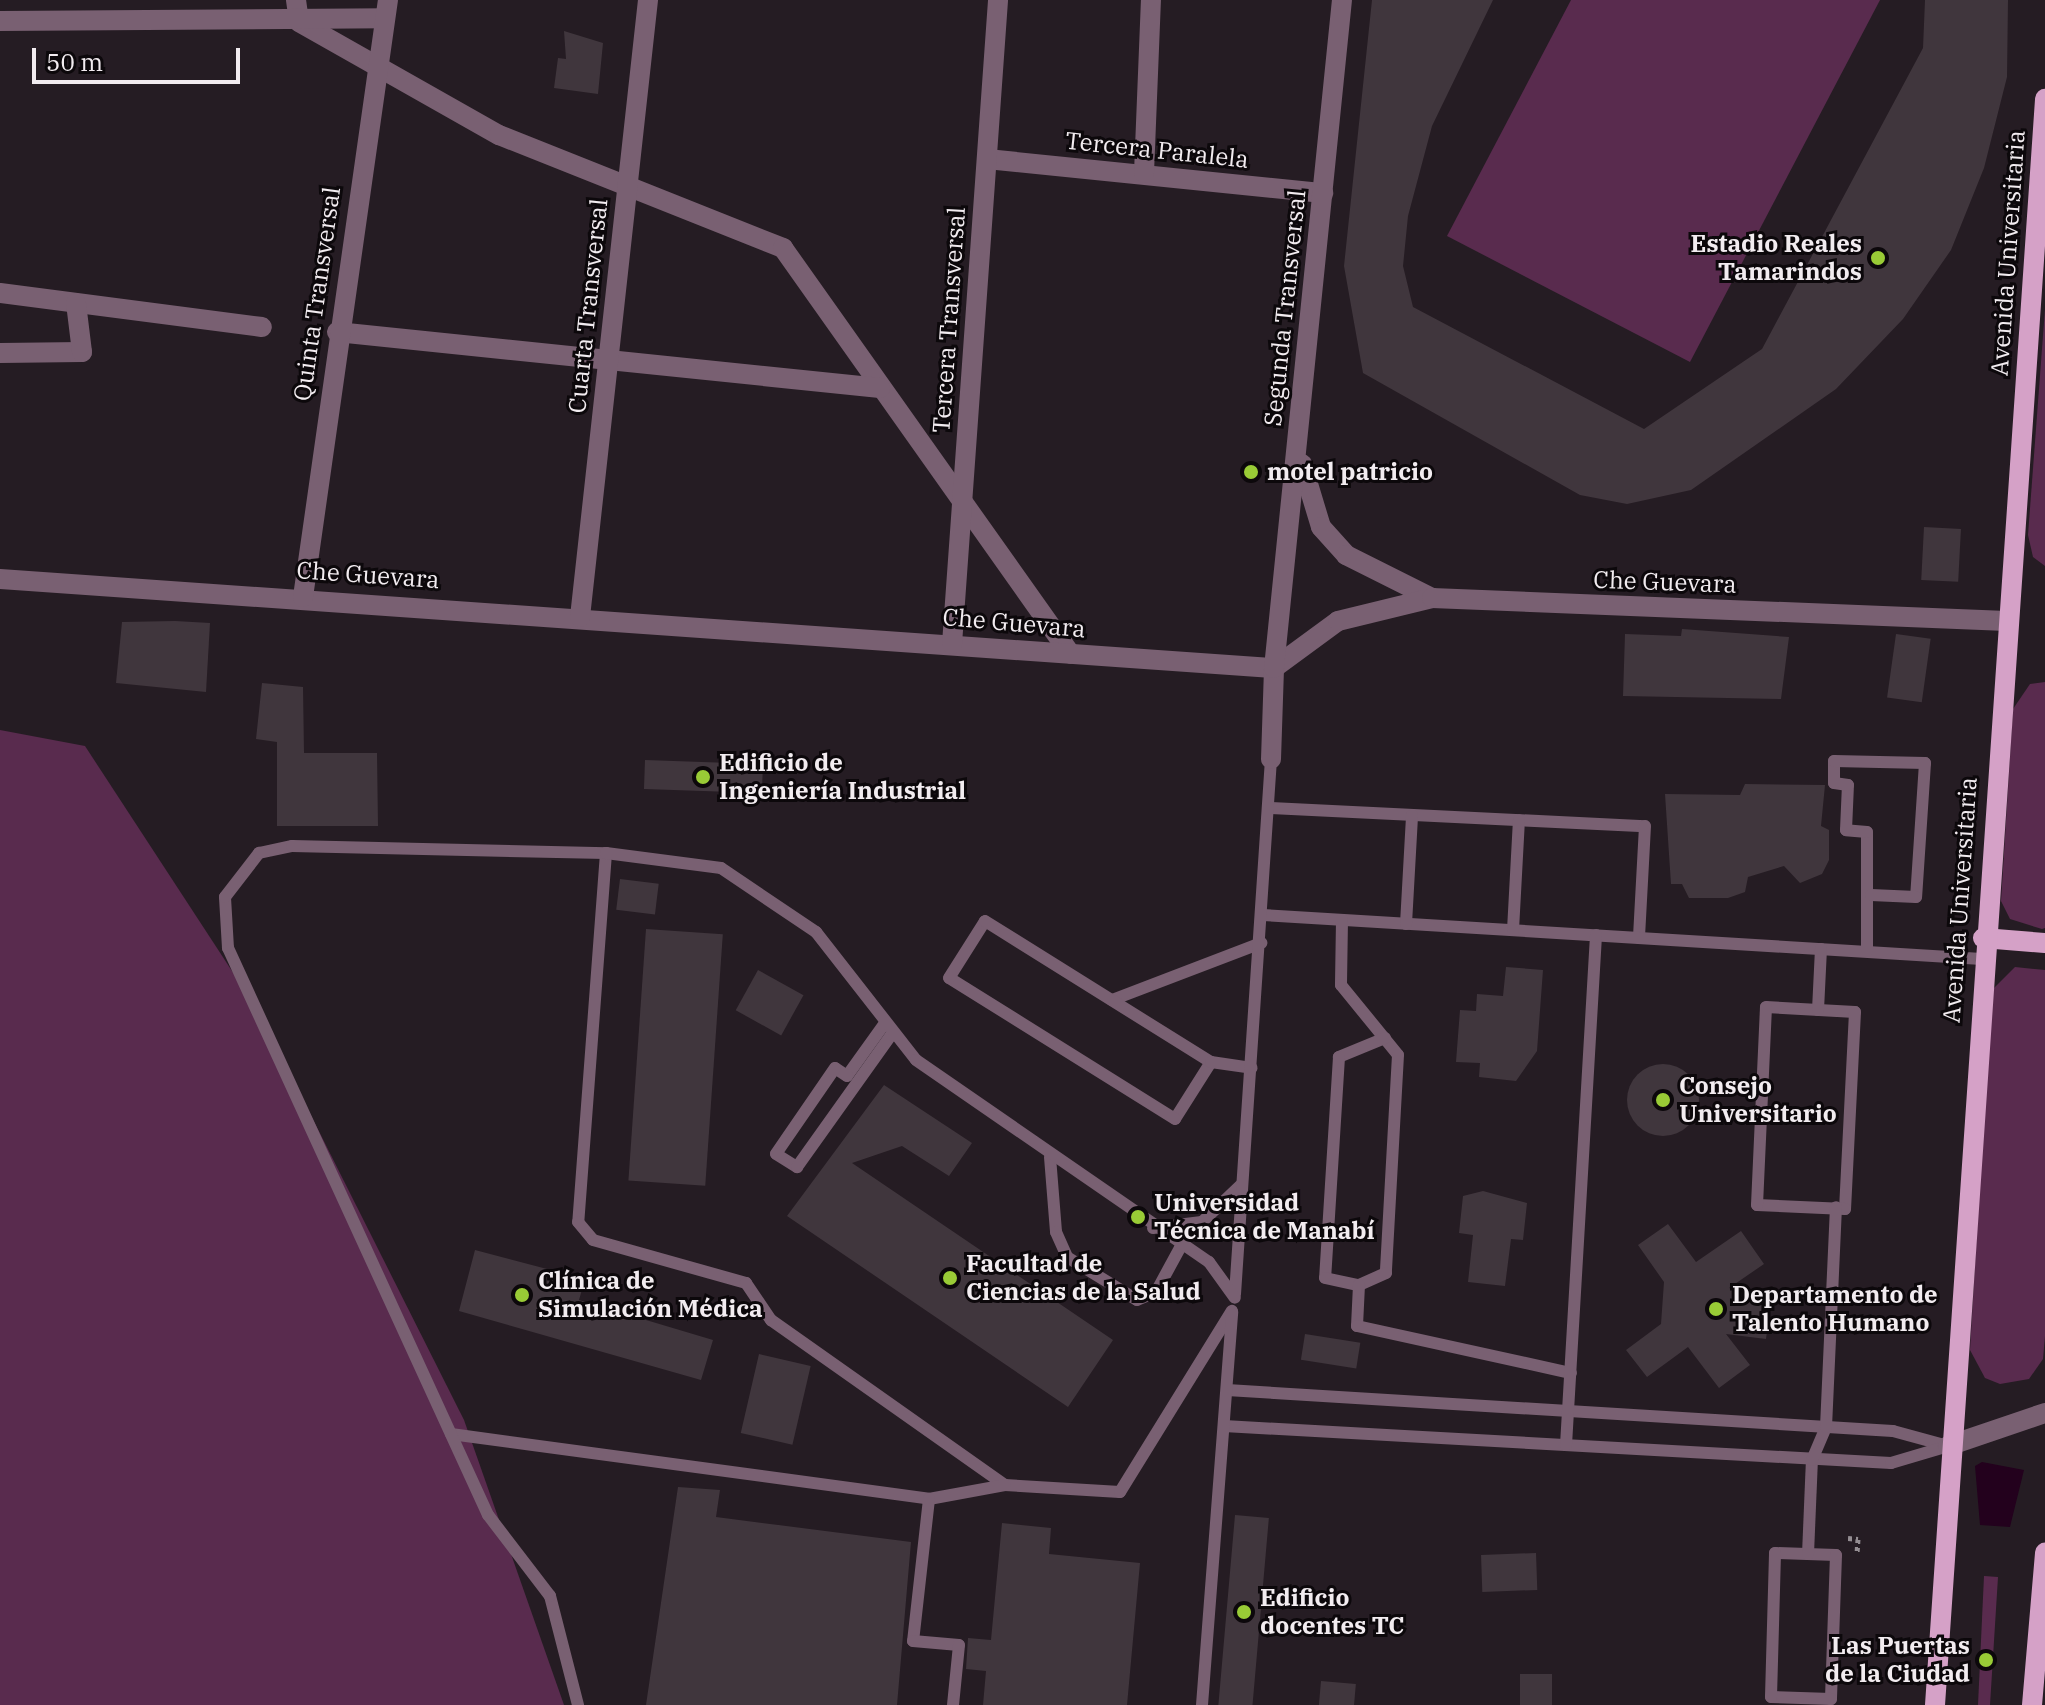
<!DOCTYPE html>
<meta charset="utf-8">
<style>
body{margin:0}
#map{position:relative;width:2045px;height:1705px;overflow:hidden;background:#251c23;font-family:"IBM Plex Serif",serif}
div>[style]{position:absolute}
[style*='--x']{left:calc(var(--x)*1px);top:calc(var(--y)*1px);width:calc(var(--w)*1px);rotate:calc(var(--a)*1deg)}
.green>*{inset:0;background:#592b4e}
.water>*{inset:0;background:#23011d}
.building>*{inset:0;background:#40363d;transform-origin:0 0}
.round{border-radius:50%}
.path>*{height:5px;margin-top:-2.5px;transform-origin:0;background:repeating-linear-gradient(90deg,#948d92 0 4px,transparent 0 8px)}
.lane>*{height:12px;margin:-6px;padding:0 6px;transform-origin:6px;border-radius:6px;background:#796072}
.street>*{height:20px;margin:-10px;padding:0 10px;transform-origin:10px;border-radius:10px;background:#796072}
.primary>*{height:20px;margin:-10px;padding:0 10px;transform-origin:10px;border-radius:10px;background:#d5a1c7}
.dots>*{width:22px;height:22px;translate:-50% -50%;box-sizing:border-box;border:4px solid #0c080b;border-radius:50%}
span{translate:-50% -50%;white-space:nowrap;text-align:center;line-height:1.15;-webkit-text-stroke:6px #0c080b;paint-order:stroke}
.street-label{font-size:24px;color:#f2ecf0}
.poi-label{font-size:24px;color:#f2ecf0;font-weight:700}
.right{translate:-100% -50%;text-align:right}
.left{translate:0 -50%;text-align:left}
.scale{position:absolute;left:32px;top:48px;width:208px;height:36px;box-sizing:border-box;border:4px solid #f2ecf0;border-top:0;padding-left:10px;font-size:24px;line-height:28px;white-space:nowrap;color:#f2ecf0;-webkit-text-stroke:6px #0c080b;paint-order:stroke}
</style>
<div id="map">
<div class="green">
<div style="clip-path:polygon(1571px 0,1880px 0,1690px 362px,1447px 236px)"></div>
<div style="clip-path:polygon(2045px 309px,2045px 566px,2033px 557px,2028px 535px)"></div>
<div style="clip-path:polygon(2045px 682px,2045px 928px,2042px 929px,2010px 919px,2001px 901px,2013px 709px,2030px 684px)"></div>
<div style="clip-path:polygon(0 730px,85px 746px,260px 1014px,464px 1420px,564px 1705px,0 1705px)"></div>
<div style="clip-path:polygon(2015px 967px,2045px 970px,2045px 1336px,2043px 1359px,2029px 1379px,2000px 1384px,1985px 1378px,1970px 1350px,1991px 991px)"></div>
<div style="clip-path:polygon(1984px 1576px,1998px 1577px,1990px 1705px,1978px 1705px)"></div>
</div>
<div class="water">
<div style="clip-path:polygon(1982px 1462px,2024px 1470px,2010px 1527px,1980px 1525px,1975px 1466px)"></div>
</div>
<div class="building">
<div style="clip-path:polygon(1372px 0,1493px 0,1432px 126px,1408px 216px,1403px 266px,1413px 307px,1644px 429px,1762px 349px,1923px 48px,1925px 0,2008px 0,2007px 77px,1984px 168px,1951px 250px,1903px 319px,1836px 389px,1691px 490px,1627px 504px,1580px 495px,1363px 373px,1344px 266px)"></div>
<div style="clip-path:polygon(564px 31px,603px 43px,598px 94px,554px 88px,558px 58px,566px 59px)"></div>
<div style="left:1924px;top:527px;width:37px;height:53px;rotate:3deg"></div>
<div style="clip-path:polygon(175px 621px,210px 623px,206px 692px,116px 683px,122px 622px)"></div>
<div style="clip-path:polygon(1682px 629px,1789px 637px,1781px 699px,1623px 696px,1625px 634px,1681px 636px)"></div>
<div style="left:1896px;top:634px;width:35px;height:64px;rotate:8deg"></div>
<div style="clip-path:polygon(262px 683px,303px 687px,304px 753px,377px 753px,378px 826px,277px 826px,277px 742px,256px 739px)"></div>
<div style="left:645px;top:760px;width:118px;height:29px;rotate:2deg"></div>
<div style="clip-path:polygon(1745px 784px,1825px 785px,1821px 826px,1829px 830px,1829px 860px,1822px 874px,1800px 883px,1784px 866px,1748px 877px,1745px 892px,1728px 898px,1689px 898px,1682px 884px,1671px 884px,1665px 794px,1740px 795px)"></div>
<div style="left:620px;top:879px;width:39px;height:31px;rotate:7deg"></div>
<div style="left:646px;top:929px;width:77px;height:252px;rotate:4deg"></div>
<div style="clip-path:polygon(1506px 967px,1543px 970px,1537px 1051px,1516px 1081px,1479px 1077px,1480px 1063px,1456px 1062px,1460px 1010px,1476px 1011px,1477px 994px,1503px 996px)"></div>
<div style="left:758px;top:970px;width:52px;height:46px;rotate:29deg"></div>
<div class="round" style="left:1627px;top:1064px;width:72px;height:72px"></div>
<div style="clip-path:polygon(884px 1085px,972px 1143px,949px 1176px,902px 1146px,852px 1163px,1113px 1340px,1068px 1407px,787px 1216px)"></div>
<div style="clip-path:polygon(1483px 1191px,1527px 1203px,1523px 1240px,1511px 1239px,1505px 1286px,1468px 1282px,1473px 1235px,1459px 1233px,1463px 1196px)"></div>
<div style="clip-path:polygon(1668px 1224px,1696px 1262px,1741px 1231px,1764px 1264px,1729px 1288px,1772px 1294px,1766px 1339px,1726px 1334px,1750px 1365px,1719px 1388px,1688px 1347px,1647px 1377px,1626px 1350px,1661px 1324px,1664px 1282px,1638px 1245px)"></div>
<div style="clip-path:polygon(475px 1250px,585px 1279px,579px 1300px,713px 1340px,701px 1380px,459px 1311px)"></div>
<div style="left:1305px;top:1334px;width:56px;height:26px;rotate:9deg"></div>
<div style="left:759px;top:1354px;width:53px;height:81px;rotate:13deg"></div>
<div style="clip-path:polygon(678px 1487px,720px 1490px,716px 1517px,911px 1542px,897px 1705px,646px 1705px)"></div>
<div style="left:1235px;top:1515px;width:34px;height:191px;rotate:5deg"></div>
<div style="clip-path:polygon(1002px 1523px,1051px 1528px,1049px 1554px,1140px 1563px,1127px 1705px,983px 1705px,986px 1671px,966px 1669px,968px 1638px,991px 1640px)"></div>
<div style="left:1536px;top:1553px;width:37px;height:55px;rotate:88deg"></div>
<div style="left:1520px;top:1674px;width:32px;height:31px"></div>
<div style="left:1321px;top:1681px;width:35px;height:24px;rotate:5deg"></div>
</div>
<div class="path">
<div style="--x:1848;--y:1538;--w:10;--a:6"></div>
<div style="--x:1858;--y:1539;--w:15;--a:94"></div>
</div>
<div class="lane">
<div style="--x:1271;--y:808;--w:374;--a:2.8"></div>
<div style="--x:1645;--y:826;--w:112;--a:93.1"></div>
<div style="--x:606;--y:853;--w:370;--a:94.3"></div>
<div style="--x:578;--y:1222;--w:23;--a:50"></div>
<div style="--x:593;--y:1240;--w:159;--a:15.7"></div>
<div style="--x:746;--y:1283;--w:45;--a:56"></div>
<div style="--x:771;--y:1320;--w:286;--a:35.2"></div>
<div style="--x:1005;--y:1485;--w:115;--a:3.5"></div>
<div style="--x:1120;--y:1492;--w:213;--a:-58.3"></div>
<div style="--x:1263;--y:915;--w:720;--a:3.5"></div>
<div style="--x:1342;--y:920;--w:65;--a:90.9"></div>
<div style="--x:1341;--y:985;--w:90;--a:50.8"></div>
<div style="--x:1398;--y:1055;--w:218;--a:93.2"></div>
<div style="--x:1386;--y:1273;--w:30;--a:156"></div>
<div style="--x:1406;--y:924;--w:109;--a:-86.8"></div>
<div style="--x:1513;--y:930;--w:110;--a:-86.9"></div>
<div style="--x:1867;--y:951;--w:119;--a:-90"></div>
<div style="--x:1867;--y:832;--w:21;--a:-175"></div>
<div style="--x:1846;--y:830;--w:45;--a:-87.5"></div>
<div style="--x:1848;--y:785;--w:14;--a:-172"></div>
<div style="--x:1834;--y:783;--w:22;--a:-90"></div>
<div style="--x:1834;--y:761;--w:91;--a:1.3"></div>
<div style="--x:1925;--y:763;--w:134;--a:93.8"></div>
<div style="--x:1916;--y:897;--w:45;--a:-177.5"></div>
<div style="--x:1112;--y:1000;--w:160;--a:-20.9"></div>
<div style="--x:1766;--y:1007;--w:89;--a:3.2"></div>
<div style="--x:1855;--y:1012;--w:197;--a:92.9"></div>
<div style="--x:1845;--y:1209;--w:88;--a:-177.4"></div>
<div style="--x:1757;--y:1205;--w:198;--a:-87.4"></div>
<div style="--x:1818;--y:1010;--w:61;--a:-87.2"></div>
<div style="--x:885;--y:1023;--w:65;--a:125.6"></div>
<div style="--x:847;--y:1076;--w:14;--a:-146"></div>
<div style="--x:835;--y:1068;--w:104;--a:124.5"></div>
<div style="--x:776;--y:1154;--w:25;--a:32"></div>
<div style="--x:797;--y:1167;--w:163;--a:-54.5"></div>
<div style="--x:1385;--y:1038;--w:50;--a:157.6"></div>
<div style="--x:1339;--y:1057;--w:221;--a:93.6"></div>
<div style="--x:1325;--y:1278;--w:35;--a:12"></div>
<div style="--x:1359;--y:1285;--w:41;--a:92.8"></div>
<div style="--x:1357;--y:1326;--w:219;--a:12.4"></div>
<div style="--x:1211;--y:1062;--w:67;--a:122.3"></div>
<div style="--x:1175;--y:1119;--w:266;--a:-148"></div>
<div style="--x:949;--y:978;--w:67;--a:-57.7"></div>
<div style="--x:985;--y:921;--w:266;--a:32"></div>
<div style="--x:1211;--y:1062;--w:41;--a:8.3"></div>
<div style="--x:1050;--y:1157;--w:75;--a:85.4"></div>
<div style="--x:1056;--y:1232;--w:27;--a:66"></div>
<div style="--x:1067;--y:1257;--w:82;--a:31.6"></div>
<div style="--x:1137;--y:1300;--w:21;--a:-23"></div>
<div style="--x:1156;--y:1292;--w:52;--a:-61.5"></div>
<div style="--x:1153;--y:1228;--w:49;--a:-7"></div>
<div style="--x:1202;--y:1222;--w:55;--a:-43.5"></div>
<div style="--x:1235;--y:1294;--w:536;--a:-86.15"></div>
<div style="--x:1227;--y:1390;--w:667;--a:3.52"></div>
<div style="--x:1893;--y:1431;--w:57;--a:15.3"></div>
<div style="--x:1224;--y:1426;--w:668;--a:3.18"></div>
<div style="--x:1891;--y:1463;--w:59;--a:-16.6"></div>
<div style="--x:451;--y:1434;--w:482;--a:7.7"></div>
<div style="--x:929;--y:1499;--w:77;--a:-10.4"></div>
<div style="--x:1566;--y:1445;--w:511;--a:-86.63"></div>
<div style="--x:929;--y:1499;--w:143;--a:96.4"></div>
<div style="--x:913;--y:1641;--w:46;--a:5"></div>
<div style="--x:959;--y:1645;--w:60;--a:95.7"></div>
<div style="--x:1775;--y:1553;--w:61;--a:1.9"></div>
<div style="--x:1836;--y:1555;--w:144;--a:92"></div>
<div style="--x:1831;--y:1699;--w:60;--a:-178.1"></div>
<div style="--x:1771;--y:1697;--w:144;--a:-88.4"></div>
<div style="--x:1808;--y:1554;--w:94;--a:-87.6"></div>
<div style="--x:1812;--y:1460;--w:36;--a:-67"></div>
<div style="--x:1826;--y:1427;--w:220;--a:-87.4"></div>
<div style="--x:578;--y:1705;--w:113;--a:-104.4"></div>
<div style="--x:550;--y:1596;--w:102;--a:-127.4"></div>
<div style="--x:488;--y:1515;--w:624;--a:-114.63"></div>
<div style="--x:228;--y:948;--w:51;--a:-93.4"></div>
<div style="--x:225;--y:897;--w:56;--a:-52.3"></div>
<div style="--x:259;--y:853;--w:34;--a:-12"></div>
<div style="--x:292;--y:846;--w:314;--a:1.3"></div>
<div style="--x:606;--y:853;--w:116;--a:7.4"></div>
<div style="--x:721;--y:868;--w:115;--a:34"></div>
<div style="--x:816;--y:932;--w:162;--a:52"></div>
<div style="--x:916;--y:1060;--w:356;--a:34.6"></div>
<div style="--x:1209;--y:1262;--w:44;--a:54.2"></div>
<div style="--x:1202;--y:1705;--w:394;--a:-85.6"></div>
</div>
<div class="street">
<div style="--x:296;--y:0;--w:22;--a:82"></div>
<div style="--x:299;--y:22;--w:230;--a:29.5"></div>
<div style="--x:499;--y:135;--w:306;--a:21.7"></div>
<div style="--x:783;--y:248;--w:497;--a:54.7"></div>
<div style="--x:0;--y:21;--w:385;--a:-0.4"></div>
<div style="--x:987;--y:159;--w:338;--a:5.8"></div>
<div style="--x:1144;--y:173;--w:173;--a:-87.7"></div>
<div style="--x:0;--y:293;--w:264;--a:7.4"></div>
<div style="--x:337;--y:332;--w:546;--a:5.89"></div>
<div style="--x:0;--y:353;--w:82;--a:-0.7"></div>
<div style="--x:82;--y:352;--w:49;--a:-97"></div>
<div style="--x:1302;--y:464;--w:66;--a:73.2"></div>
<div style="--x:1321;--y:527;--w:38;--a:48"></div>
<div style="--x:1346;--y:555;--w:96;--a:26.6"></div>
<div style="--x:0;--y:579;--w:1277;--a:4"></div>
<div style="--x:303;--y:597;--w:603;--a:-81.9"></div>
<div style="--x:580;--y:617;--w:621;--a:-83.71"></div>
<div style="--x:952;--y:644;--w:646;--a:-85.91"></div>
<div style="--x:1274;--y:668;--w:79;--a:-36.3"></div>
<div style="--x:1338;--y:621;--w:97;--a:-13.7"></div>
<div style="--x:1432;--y:598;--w:575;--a:2.29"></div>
<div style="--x:1271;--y:759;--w:91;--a:-88.1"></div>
<div style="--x:1274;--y:668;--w:671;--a:-84.19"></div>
<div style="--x:1948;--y:1446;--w:102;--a:-18.8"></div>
</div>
<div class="primary">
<div style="--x:1983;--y:938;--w:62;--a:4.6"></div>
<div style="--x:1935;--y:1705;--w:1610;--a:-86.08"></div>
<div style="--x:2032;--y:1705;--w:153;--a:-85.1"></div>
</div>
<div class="dots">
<div style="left:1878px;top:258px;background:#99cb36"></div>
<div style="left:1251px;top:472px;background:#99cb36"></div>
<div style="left:703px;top:777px;background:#99cb36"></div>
<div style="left:1663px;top:1100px;background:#99cb36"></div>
<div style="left:1138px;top:1217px;background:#99cb36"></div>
<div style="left:950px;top:1278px;background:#99cb36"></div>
<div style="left:522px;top:1295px;background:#99cb36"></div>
<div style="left:1716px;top:1309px;background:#99cb36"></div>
<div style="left:1244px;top:1612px;background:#99cb36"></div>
<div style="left:1986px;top:1660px;background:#99cb36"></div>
</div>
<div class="street-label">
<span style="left:1157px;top:150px;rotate:6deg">Tercera Paralela</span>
<span style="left:2008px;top:253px;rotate:-86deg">Avenida Universitaria</span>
<span style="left:317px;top:294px;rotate:-82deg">Quinta Transversal</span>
<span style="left:588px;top:306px;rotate:-84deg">Cuarta Transversal</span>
<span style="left:1285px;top:308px;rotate:-84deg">Segunda Transversal</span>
<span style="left:949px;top:320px;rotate:-86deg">Tercera Transversal</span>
<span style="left:368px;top:575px;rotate:4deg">Che Guevara</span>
<span style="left:1665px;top:582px;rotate:2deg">Che Guevara</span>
<span style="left:1014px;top:623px;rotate:5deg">Che Guevara</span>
<span style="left:1960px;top:900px;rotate:-86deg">Avenida Universitaria</span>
</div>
<div class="poi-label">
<span class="right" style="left:1862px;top:258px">Estadio Reales<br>Tamarindos</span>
<span class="left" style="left:1267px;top:472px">motel patricio</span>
<span class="left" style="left:719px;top:777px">Edificio de<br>Ingeniería Industrial</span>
<span class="left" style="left:1679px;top:1100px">Consejo<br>Universitario</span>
<span class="left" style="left:1154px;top:1217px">Universidad<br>Técnica de Manabí</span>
<span class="left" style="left:966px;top:1278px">Facultad de<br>Ciencias de la Salud</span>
<span class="left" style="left:538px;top:1295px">Clínica de<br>Simulación Médica</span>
<span class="left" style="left:1732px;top:1309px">Departamento de<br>Talento Humano</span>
<span class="left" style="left:1260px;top:1612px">Edificio<br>docentes TC</span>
<span class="right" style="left:1970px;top:1660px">Las Puertas<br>de la Ciudad</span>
</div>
<div class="scale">50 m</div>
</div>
